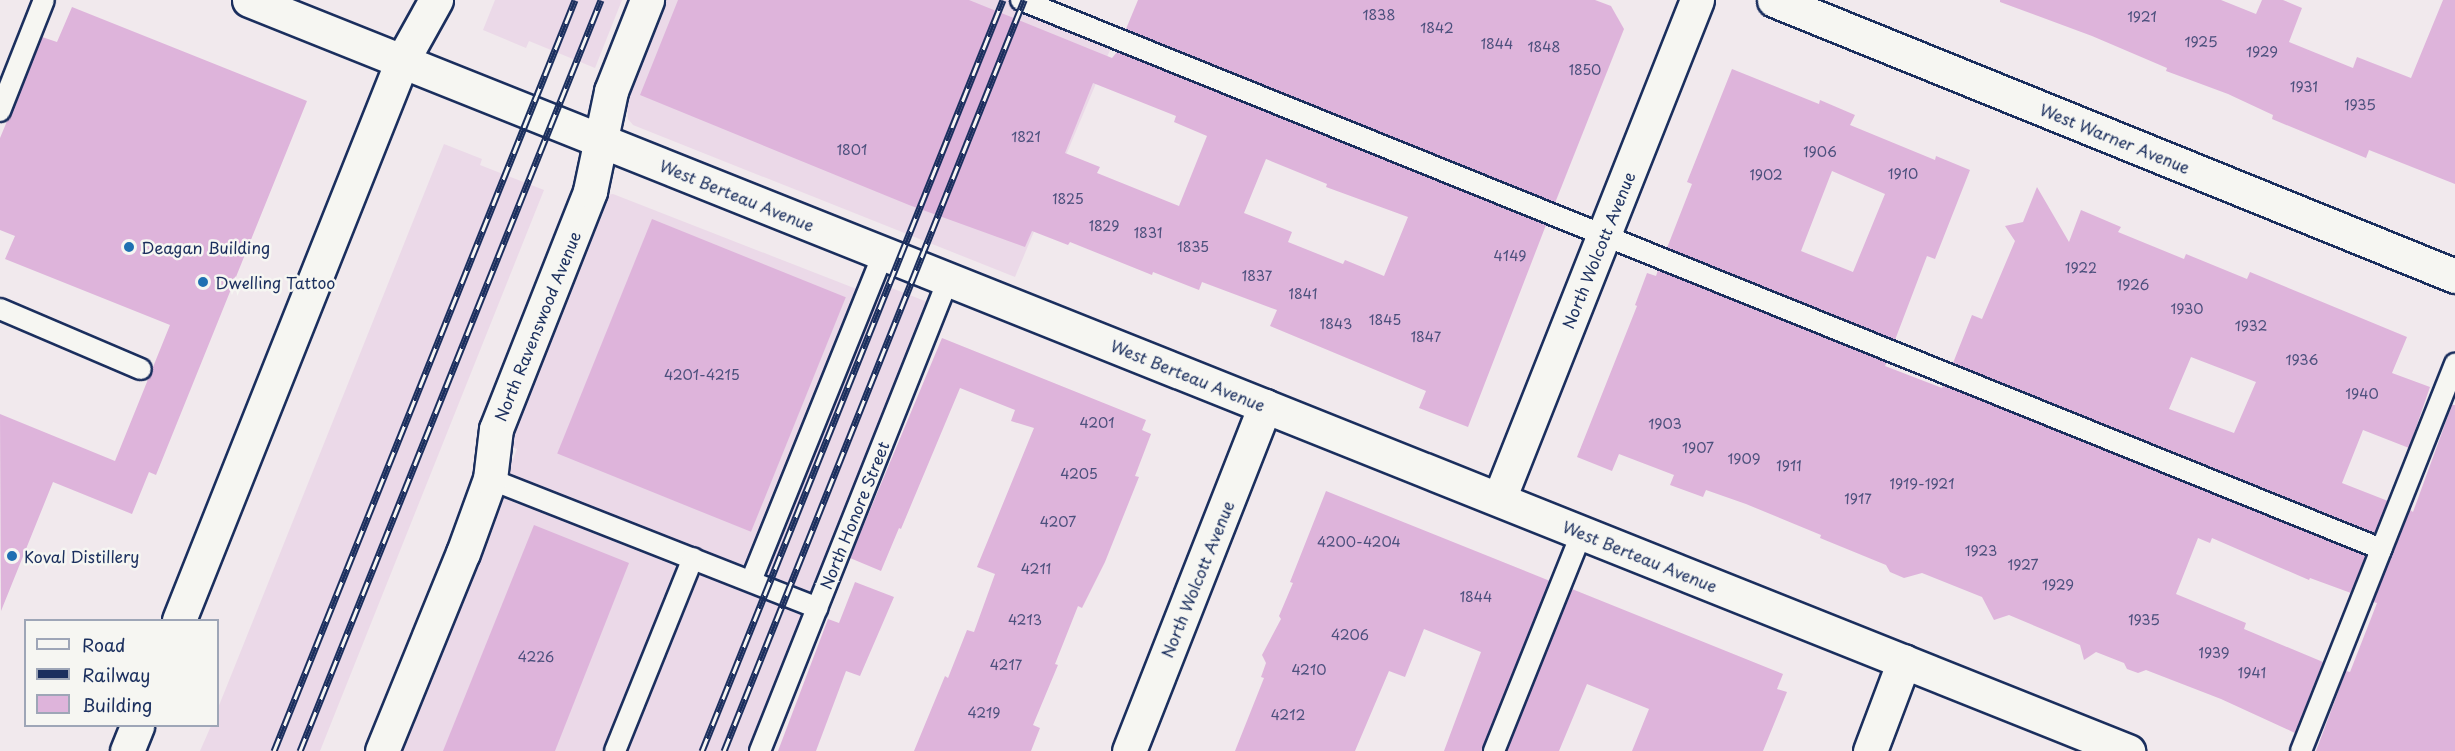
<!DOCTYPE html>
<style>
body{margin:0}
#map{position:relative;width:2455px;height:751px;overflow:hidden;background:#f1e9ed;font-family:"Playpen Sans",sans-serif}
div>[style]{position:absolute}
[style*='--x']{left:calc(var(--x)*1px);top:calc(var(--y)*1px);width:calc(var(--w)*1px);rotate:calc(var(--a)*1deg)}
.built>*{inset:0;background:#ebd9e8}
.building>*{inset:0;background:#deb4db;transform-origin:0 0}
.roads{filter:drop-shadow(2px 0 #1b2f5e) drop-shadow(-2px 0 #1b2f5e) drop-shadow(0 2px #1b2f5e) drop-shadow(0 -2px #1b2f5e)}
.lane>*{height:20px;margin:-10px;padding:0 10px;transform-origin:10px;border-radius:10px;background:#f6f6f2}
.street>*{height:33px;margin:-16.5px;padding:0 16.5px;transform-origin:16.5px;border-radius:16.5px;background:#f6f6f2}
.rail>*{height:7px;margin-top:-3.5px;transform-origin:0;background:repeating-linear-gradient(90deg,#f6f6f2 0 14px,#1b2f5e 0 28px);box-sizing:border-box;border-block:2px solid #1b2f5e}
.dots>*{width:16px;height:16px;translate:-50% -50%;box-sizing:border-box;border:3px solid #f6f6f2;border-radius:50%}
span{translate:-50% -50%;white-space:nowrap;text-align:center;line-height:1.15;-webkit-text-stroke:5px #f6f6f2;paint-order:stroke}
.number-label{font-size:14px;color:#4c507d}
.number-label span{-webkit-text-stroke-width:0}
.street-label{font-size:16px;color:#1b2f5e}
.poi-label{font-size:16px;color:#1b2f5e}
.left{translate:0 -50%;text-align:left}
.legend{position:absolute;left:24px;top:619px;width:195px;height:108px;box-sizing:border-box;background:#f6f6f2;border:2px solid #9ea6b7;margin:0;padding:8px 10px;list-style:none;font-size:18px;color:#1b2f5e}
.legend li{display:flex;align-items:center;gap:12px;height:30px}
.legend b{width:30px;border:2px solid #9ea6b7}
</style>
<div id="map">
<div class="built">
<div style="clip-path:polygon(495px 0,622px 0,595px 68px,529px 41px,526px 48px,483px 30px)"></div>
<div style="clip-path:polygon(665px 0,1021px 0,1115px 38px,1015px 277px,633px 125px,628px 119px,627px 98px)"></div>
<div style="clip-path:polygon(444px 144px,482px 159px,480px 165px,544px 190px,320px 751px,200px 751px,211px 726px,218px 726px,218px 708px)"></div>
<div style="clip-path:polygon(613px 194px,854px 288px,881px 284px,938px 306px,760px 751px,397px 751px,517px 449px,503px 444px,601px 196px)"></div>
</div>
<div class="building">
<div style="clip-path:polygon(evenodd,678px 0,969px 0,1112px 58px,1117px 52px,1546px 225px,1468px 427px,1419px 408px,1426px 391px,1270px 326px,1277px 310px,1202px 282px,1199px 290px,1153px 272px,1152px 275px,1070px 242px,1068px 245px,1032px 231px,1025px 247px,909px 205px,640px 95px,678px 0,1093px 83px,1176px 116px,1174px 122px,1207px 136px,1179px 206px,1097px 173px,1100px 167px,1065px 153px,1093px 83px,678px 0,1266px 159px,1327px 184px,1326px 187px,1408px 217px,1384px 276px,1345px 260px,1343px 264px,1288px 242px,1292px 232px,1244px 213px,1266px 159px)"></div>
<div style="clip-path:polygon(1138px 0,1595px 0,1611px 6px,1624px 29px,1555px 203px,1126px 29px)"></div>
<div style="clip-path:polygon(2000px 0,2221px 0,2256px 14px,2262px 0,2283px 0,2302px 8px,2289px 42px,2353px 68px,2357px 57px,2411px 78px,2443px 0,2455px 0,2455px 184px,2369px 150px,2366px 158px,2272px 119px,2273px 115px,2228px 94px,2166px 71px,2167px 68px,2092px 36px,2000px 2px)"></div>
<div style="clip-path:polygon(72px 7px,307px 101px,156px 475px,149px 472px,132px 514px,53px 482px,1px 611px,0 414px,115px 461px,170px 325px,5px 259px,15px 236px,0 230px,0 138px,42px 37px,57px 42px)"></div>
<div style="clip-path:polygon(evenodd,1732px 69px,1819px 104px,1820px 100px,1855px 115px,1850px 125px,1935px 160px,1936px 156px,1970px 170px,1935px 259px,1927px 256px,1895px 340px,1667px 248px,1692px 184px,1687px 182px,1732px 69px,1832px 171px,1885px 194px,1853px 272px,1801px 251px,1832px 171px)"></div>
<div style="clip-path:polygon(evenodd,2037px 187px,2069px 242px,2081px 210px,2121px 227px,2118px 232px,2184px 259px,2186px 254px,2247px 279px,2250px 272px,2407px 337px,2392px 373px,2430px 387px,2409px 448px,2363px 430px,2342px 483px,2388px 501px,2375px 533px,1953px 363px,1972px 315px,1982px 319px,2015px 241px,2005px 226px,2023px 222px,2037px 187px,2191px 357px,2256px 382px,2234px 433px,2169px 409px,2191px 357px)"></div>
<div style="left:652px;top:219px;width:209px;height:253px;rotate:22deg"></div>
<div style="clip-path:polygon(1658px 270px,1887px 362px,1885px 366px,1942px 388px,1944px 385px,2366px 556px,2351px 593px,2310px 578px,2309px 580px,2212px 538px,2210px 543px,2198px 538px,2176px 594px,2246px 623px,2244px 629px,2323px 662px,2295px 733px,2221px 699px,2146px 670px,2138px 673px,2127px 669px,2124px 663px,2096px 652px,2084px 660px,2080px 645px,2009px 615px,1994px 620px,1982px 597px,1922px 573px,1904px 578px,1890px 572px,1886px 565px,1820px 538px,1821px 535px,1746px 504px,1706px 490px,1703px 497px,1670px 485px,1674px 475px,1619px 454px,1612px 471px,1577px 457px,1637px 306px,1635px 305px,1647px 273px,1656px 276px)"></div>
<div style="clip-path:polygon(942px 338px,1146px 420px,1142px 430px,1151px 434px,1135px 476px,1139px 477px,1105px 562px,1082px 608px,1078px 606px,1055px 664px,1058px 665px,1033px 725px,1040px 728px,1031px 751px,914px 751px,945px 676px,948px 678px,967px 630px,974px 632px,995px 574px,977px 567px,1034px 428px,1011px 421px,1015px 410px,960px 388px,901px 529px,899px 528px,881px 571px,850px 558px)"></div>
<div style="clip-path:polygon(2452px 405px,2455px 405px,2455px 751px,2316px 751px,2346px 671px,2350px 672px,2377px 603px,2373px 602px,2410px 510px,2413px 512px)"></div>
<div style="clip-path:polygon(1326px 491px,1550px 581px,1482px 751px,1444px 751px,1481px 652px,1424px 629px,1405px 677px,1389px 671px,1355px 751px,1235px 751px,1264px 678px,1261px 677px,1266px 663px,1262px 655px,1281px 619px,1279px 616px,1293px 583px,1290px 582px)"></div>
<div style="clip-path:polygon(534px 525px,629px 563px,555px 751px,443px 751px)"></div>
<div style="clip-path:polygon(855px 582px,894px 597px,860px 676px,846px 671px,816px 751px,778px 751px,828px 619px,839px 623px)"></div>
<div style="clip-path:polygon(1572px 589px,1783px 674px,1777px 689px,1787px 692px,1763px 751px,1632px 751px,1649px 709px,1587px 684px,1559px 751px,1507px 751px)"></div>
</div>
<div class="roads">
<div class="lane">
<div style="--x:1021;--y:0;--w:1467;--a:21.98"></div>
<div style="--x:0;--y:111;--w:119;--a:-68.4"></div>
<div style="--x:0;--y:309;--w:153;--a:23.1"></div>
<div style="--x:490;--y:479;--w:352;--a:21.5"></div>
<div style="--x:751;--y:581;--w:353;--a:-68"></div>
<div style="--x:615;--y:751;--w:208;--a:-68"></div>
<div style="--x:760;--y:751;--w:507;--a:-68.24"></div>
<div style="--x:1494;--y:751;--w:236;--a:-68.1"></div>
<div style="--x:2301;--y:751;--w:417;--a:-68.3"></div>
</div>
<div class="street">
<div style="--x:249;--y:0;--w:2024;--a:21.79"></div>
<div style="--x:1774;--y:0;--w:735;--a:22.06"></div>
<div style="--x:1499;--y:499;--w:537;--a:-68.36"></div>
<div style="--x:179;--y:620;--w:602;--a:-68.25"></div>
<div style="--x:402;--y:61;--w:70;--a:-60.9"></div>
<div style="--x:127;--y:751;--w:27;--a:-68"></div>
<div style="--x:382;--y:751;--w:214;--a:-67.8"></div>
<div style="--x:463;--y:553;--w:79;--a:-70"></div>
<div style="--x:490;--y:479;--w:50;--a:-83.2"></div>
<div style="--x:496;--y:429;--w:256;--a:-68.4"></div>
<div style="--x:590;--y:191;--w:102;--a:-78.1"></div>
<div style="--x:611;--y:91;--w:98;--a:-68.4"></div>
<div style="--x:1129;--y:751;--w:371;--a:-68.5"></div>
<div style="--x:1870;--y:751;--w:96;--a:-69.3"></div>
</div>
</div>
<div class="rail">
<div style="--x:274;--y:751;--w:809;--a:-68.16"></div>
<div style="--x:300;--y:751;--w:809;--a:-68.16"></div>
<div style="--x:702;--y:751;--w:809;--a:-68.16"></div>
<div style="--x:724;--y:751;--w:809;--a:-68.22"></div>
</div>
<div class="dots">
<div style="left:129px;top:247px;background:#1f6fb2"></div>
<div style="left:203px;top:282px;background:#1f6fb2"></div>
<div style="left:12px;top:556px;background:#1f6fb2"></div>
</div>
<div class="number-label">
<span style="left:1379px;top:15px">1838</span>
<span style="left:2142px;top:17px">1921</span>
<span style="left:1437px;top:28px">1842</span>
<span style="left:2201px;top:42px">1925</span>
<span style="left:1497px;top:44px">1844</span>
<span style="left:1544px;top:47px">1848</span>
<span style="left:2262px;top:52px">1929</span>
<span style="left:1585px;top:70px">1850</span>
<span style="left:2304px;top:87px">1931</span>
<span style="left:2360px;top:105px">1935</span>
<span style="left:1026px;top:137px">1821</span>
<span style="left:852px;top:150px">1801</span>
<span style="left:1820px;top:152px">1906</span>
<span style="left:1903px;top:174px">1910</span>
<span style="left:1766px;top:175px">1902</span>
<span style="left:1068px;top:199px">1825</span>
<span style="left:1104px;top:226px">1829</span>
<span style="left:1148px;top:233px">1831</span>
<span style="left:1193px;top:247px">1835</span>
<span style="left:1510px;top:256px">4149</span>
<span style="left:2081px;top:268px">1922</span>
<span style="left:1257px;top:276px">1837</span>
<span style="left:2133px;top:285px">1926</span>
<span style="left:1303px;top:294px">1841</span>
<span style="left:2187px;top:309px">1930</span>
<span style="left:1385px;top:320px">1845</span>
<span style="left:1336px;top:324px">1843</span>
<span style="left:2251px;top:326px">1932</span>
<span style="left:1426px;top:337px">1847</span>
<span style="left:2302px;top:360px">1936</span>
<span style="left:702px;top:375px">4201-4215</span>
<span style="left:2362px;top:394px">1940</span>
<span style="left:1097px;top:423px">4201</span>
<span style="left:1665px;top:424px">1903</span>
<span style="left:1698px;top:448px">1907</span>
<span style="left:1744px;top:459px">1909</span>
<span style="left:1789px;top:466px">1911</span>
<span style="left:1079px;top:474px">4205</span>
<span style="left:1922px;top:484px">1919-1921</span>
<span style="left:1858px;top:499px">1917</span>
<span style="left:1058px;top:522px">4207</span>
<span style="left:1359px;top:542px">4200-4204</span>
<span style="left:1981px;top:551px">1923</span>
<span style="left:2023px;top:565px">1927</span>
<span style="left:1036px;top:569px">4211</span>
<span style="left:2058px;top:585px">1929</span>
<span style="left:1476px;top:597px">1844</span>
<span style="left:1025px;top:620px">4213</span>
<span style="left:2144px;top:620px">1935</span>
<span style="left:1350px;top:635px">4206</span>
<span style="left:2214px;top:653px">1939</span>
<span style="left:536px;top:657px">4226</span>
<span style="left:1006px;top:665px">4217</span>
<span style="left:1309px;top:670px">4210</span>
<span style="left:2252px;top:673px">1941</span>
<span style="left:984px;top:713px">4219</span>
<span style="left:1288px;top:715px">4212</span>
</div>
<div class="street-label">
<span style="left:2115px;top:138px;rotate:22deg">West Warner Avenue</span>
<span style="left:737px;top:195px;rotate:22deg">West Berteau Avenue</span>
<span style="left:1598px;top:250px;rotate:-68deg">North Wolcott Avenue</span>
<span style="left:537px;top:326px;rotate:-68deg">North Ravenswood Avenue</span>
<span style="left:1188px;top:375px;rotate:22deg">West Berteau Avenue</span>
<span style="left:854px;top:515px;rotate:-68deg">North Honore Street</span>
<span style="left:1640px;top:556px;rotate:22deg">West Berteau Avenue</span>
<span style="left:1197px;top:579px;rotate:-68deg">North Wolcott Avenue</span>
</div>
<div class="poi-label">
<span class="left" style="left:141px;top:247px">Deagan Building</span>
<span class="left" style="left:215px;top:282px">Dwelling Tattoo</span>
<span class="left" style="left:24px;top:556px">Koval Distillery</span>
</div>
<ul class="legend">
<li><b style="height:8px;background:#f6f6f2"></b>Road</li>
<li><b style="height:8px;background:#1b2f5e"></b>Railway</li>
<li><b style="height:16px;background:#deb4db"></b>Building</li>
</ul>
</div>
